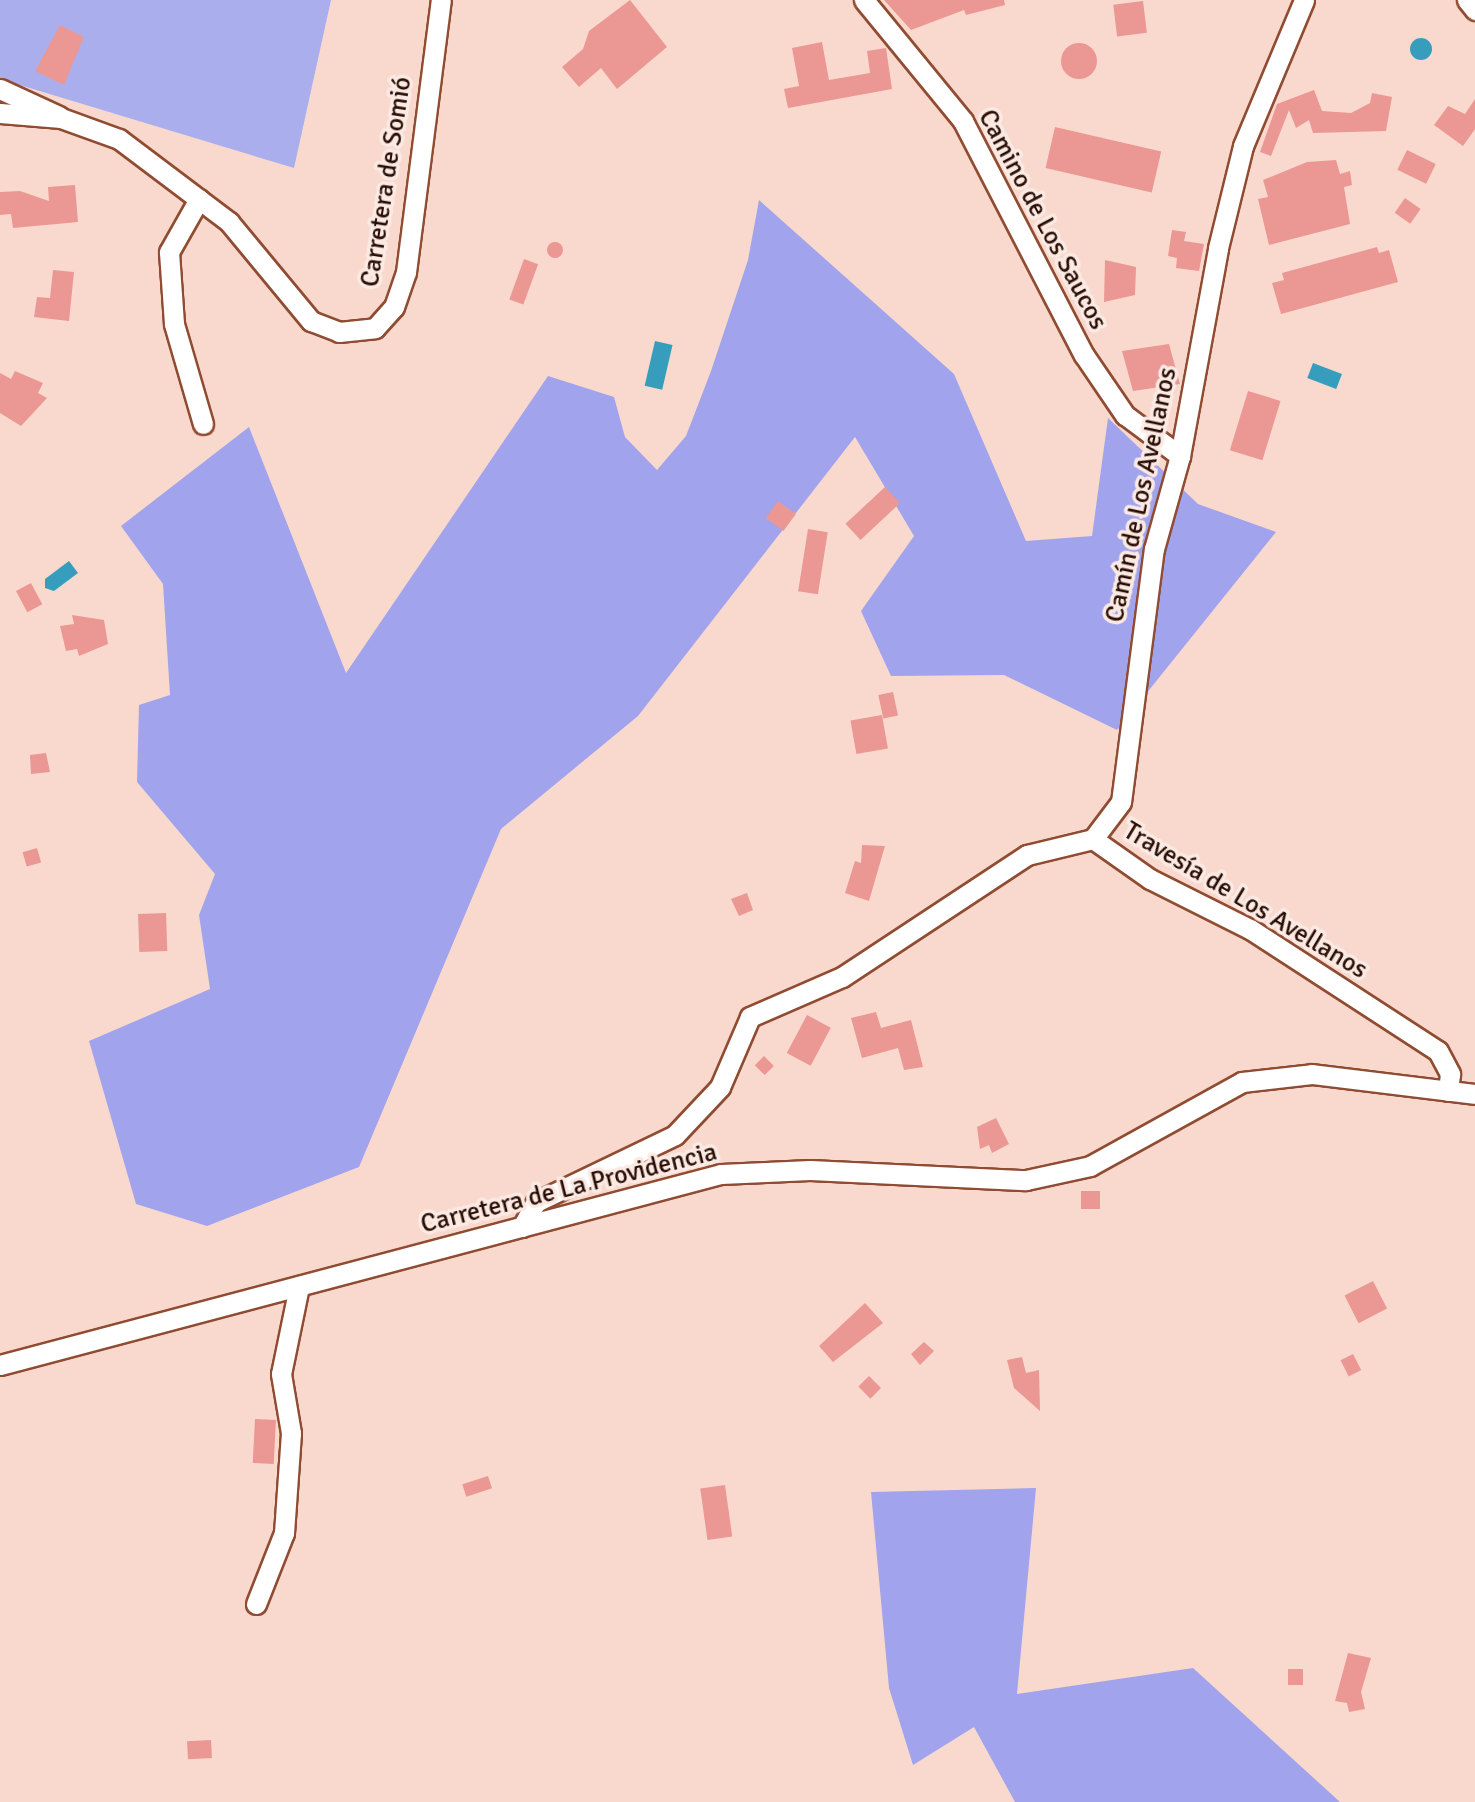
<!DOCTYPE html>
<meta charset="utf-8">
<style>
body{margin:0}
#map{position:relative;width:1475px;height:1802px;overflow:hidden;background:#f9d9cd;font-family:Signika,sans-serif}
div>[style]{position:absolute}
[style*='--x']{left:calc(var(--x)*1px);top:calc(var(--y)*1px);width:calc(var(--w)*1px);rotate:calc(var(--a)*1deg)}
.green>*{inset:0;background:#aaaeed}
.forest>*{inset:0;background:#a1a4ec}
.water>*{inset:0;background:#369ebc;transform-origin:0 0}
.round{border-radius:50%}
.building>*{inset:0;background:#eb9794;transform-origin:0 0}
.roads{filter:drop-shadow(2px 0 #904c32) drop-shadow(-2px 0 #904c32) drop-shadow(0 2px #904c32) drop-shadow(0 -2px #904c32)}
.minor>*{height:19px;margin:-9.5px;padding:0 9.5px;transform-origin:9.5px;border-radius:9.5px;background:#fff}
span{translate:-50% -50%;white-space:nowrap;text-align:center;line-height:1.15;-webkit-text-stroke:7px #fbeae4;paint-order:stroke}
.street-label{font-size:26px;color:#280d04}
</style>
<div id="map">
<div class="green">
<div style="clip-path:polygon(0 0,331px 0,294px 168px,0 79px)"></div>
</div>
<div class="forest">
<div style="clip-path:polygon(759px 200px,954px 374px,1026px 541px,1092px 536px,1108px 418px,1198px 504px,1276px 532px,1117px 730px,1004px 675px,891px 676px,861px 611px,914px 536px,855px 437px,638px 716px,501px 829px,359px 1167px,207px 1226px,136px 1204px,89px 1041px,210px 989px,199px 915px,215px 874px,137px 782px,139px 705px,170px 695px,163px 584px,121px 526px,249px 427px,346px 673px,548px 376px,614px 397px,625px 437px,657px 470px,686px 436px,711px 371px,748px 260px)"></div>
<div style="clip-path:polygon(1036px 1488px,1017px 1694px,1193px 1668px,1340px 1802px,1015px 1802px,974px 1727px,913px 1765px,889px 1688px,871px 1492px)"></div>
</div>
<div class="water">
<div class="round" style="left:1410px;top:38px;width:22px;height:22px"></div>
<div style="left:655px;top:341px;width:18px;height:46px;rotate:13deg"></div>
<div style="left:1313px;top:363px;width:31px;height:16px;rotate:21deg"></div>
<div style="clip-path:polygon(69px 561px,78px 573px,54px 591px,45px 588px,45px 579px)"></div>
</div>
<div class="building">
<div style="clip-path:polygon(630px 0,667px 47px,617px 89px,601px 68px,579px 87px,562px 67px,583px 49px,589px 31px)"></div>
<div style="clip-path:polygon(884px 0,1004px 0,1005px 5px,966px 15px,964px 10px,911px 30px)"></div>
<div style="left:1143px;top:1px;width:32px;height:30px;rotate:83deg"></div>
<div style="clip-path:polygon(60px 25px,84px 37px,64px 85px,35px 71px)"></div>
<div style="clip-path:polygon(822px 42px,829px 80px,870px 73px,867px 51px,886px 48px,892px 89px,788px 108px,784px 89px,799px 86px,792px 48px)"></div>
<div class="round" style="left:1061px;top:43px;width:36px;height:36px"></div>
<div style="clip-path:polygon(1314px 90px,1322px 111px,1351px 113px,1370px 103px,1372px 93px,1392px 97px,1386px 131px,1313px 133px,1309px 120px,1296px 128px,1289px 110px,1271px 156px,1260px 152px,1277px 104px)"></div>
<div style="clip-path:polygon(1475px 99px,1475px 129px,1463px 146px,1434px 125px,1448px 106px,1465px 114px)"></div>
<div style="left:1055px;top:127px;width:109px;height:42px;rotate:13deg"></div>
<div style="left:1407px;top:150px;width:32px;height:22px;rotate:26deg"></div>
<div style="clip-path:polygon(1336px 160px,1340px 174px,1350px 171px,1352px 185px,1344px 187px,1350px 224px,1269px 245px,1258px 199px,1268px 197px,1263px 180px,1307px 162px)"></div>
<div style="clip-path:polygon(75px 185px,78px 222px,13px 228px,11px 214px,0 215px,0 192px,20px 191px,49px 201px,48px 187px)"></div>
<div style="left:1405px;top:198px;width:19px;height:18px;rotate:35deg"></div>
<div style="clip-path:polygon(1172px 230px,1186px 232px,1184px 241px,1204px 244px,1199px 271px,1176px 268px,1177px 258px,1168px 256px)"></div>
<div class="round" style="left:547px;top:242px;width:16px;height:16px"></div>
<div style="clip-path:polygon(1377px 247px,1379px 253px,1389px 250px,1398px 282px,1281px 314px,1272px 283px,1284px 280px,1282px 273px)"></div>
<div style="left:524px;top:259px;width:15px;height:43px;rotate:20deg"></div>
<div style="clip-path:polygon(1105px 260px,1136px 267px,1135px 295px,1104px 302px)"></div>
<div style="clip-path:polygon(53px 270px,74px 272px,69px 321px,34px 317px,37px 297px,50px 298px)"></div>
<div style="clip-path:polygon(1169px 344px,1180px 384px,1133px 391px,1122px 351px)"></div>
<div style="clip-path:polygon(15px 371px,43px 383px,38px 393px,47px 398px,21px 426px,0 413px,0 373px,11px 379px)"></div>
<div style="left:1248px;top:391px;width:34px;height:62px;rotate:17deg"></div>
<div style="left:885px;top:487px;width:22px;height:54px;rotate:47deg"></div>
<div style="left:778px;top:501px;width:22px;height:21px;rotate:36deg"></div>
<div style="left:808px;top:529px;width:20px;height:63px;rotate:9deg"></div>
<div style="left:31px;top:583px;width:24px;height:17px;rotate:62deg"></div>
<div style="clip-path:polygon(72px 615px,104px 620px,108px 644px,79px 656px,77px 649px,66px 651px,60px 626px,74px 624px)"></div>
<div style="left:893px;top:692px;width:24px;height:15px;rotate:78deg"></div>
<div style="left:882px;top:715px;width:34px;height:32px;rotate:80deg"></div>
<div style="clip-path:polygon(46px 753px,50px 772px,31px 774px,30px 755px)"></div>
<div style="clip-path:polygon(862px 845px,885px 846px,869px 901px,845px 893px,855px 861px,861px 863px)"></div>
<div style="left:37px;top:848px;width:15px;height:15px;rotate:74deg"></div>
<div style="clip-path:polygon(747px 893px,753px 910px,739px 916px,731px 899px)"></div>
<div style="left:166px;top:913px;width:38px;height:28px;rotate:88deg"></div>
<div style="clip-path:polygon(876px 1012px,881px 1028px,911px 1020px,923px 1067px,904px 1070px,898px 1048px,862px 1058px,851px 1018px)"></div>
<div style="left:807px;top:1015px;width:27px;height:43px;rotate:28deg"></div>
<div style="left:764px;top:1056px;width:14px;height:13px;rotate:45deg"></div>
<div style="clip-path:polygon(996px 1118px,1009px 1144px,992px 1153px,989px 1145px,980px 1149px,977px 1127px)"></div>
<div style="left:1100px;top:1191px;width:18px;height:19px;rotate:90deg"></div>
<div style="left:1373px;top:1281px;width:31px;height:32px;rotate:63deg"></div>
<div style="clip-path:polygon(865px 1303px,883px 1323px,833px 1362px,819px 1346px)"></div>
<div style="clip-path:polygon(924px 1342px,934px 1351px,920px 1365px,911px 1354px)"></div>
<div style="left:1353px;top:1354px;width:18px;height:14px;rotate:63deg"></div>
<div style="clip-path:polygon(1022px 1357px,1026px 1373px,1039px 1370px,1040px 1411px,1014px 1388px,1007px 1360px)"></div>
<div style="left:869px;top:1376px;width:17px;height:15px;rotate:45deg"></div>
<div style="left:255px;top:1419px;width:21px;height:44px;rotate:3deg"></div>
<div style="left:488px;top:1476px;width:13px;height:27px;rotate:72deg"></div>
<div style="left:725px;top:1485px;width:52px;height:25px;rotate:82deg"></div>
<div style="clip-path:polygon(1348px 1653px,1371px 1658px,1361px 1692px,1365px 1709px,1349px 1712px,1347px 1703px,1335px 1701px)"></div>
<div style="left:1288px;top:1669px;width:15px;height:16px"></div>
<div style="left:211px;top:1740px;width:18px;height:24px;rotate:87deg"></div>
</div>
<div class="roads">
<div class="minor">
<div style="--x:864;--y:0;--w:156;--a:50.7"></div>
<div style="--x:963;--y:121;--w:263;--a:62.7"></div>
<div style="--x:1084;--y:355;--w:73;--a:55.7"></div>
<div style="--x:1125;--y:415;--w:69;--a:36.7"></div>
<div style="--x:1467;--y:0;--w:13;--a:51"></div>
<div style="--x:0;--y:89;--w:65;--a:24.6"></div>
<div style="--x:0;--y:113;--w:61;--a:4.7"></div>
<div style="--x:61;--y:118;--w:62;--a:19.9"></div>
<div style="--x:119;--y:139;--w:138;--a:37"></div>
<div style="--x:229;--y:222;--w:129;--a:50.4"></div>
<div style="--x:311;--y:321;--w:30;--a:21"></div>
<div style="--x:339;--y:332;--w:36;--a:-6"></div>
<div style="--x:375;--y:328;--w:28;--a:-48"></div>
<div style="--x:394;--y:307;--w:37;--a:-71"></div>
<div style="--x:406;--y:272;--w:274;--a:-82.7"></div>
<div style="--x:199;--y:199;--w:61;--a:119.5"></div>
<div style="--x:169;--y:252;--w:72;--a:86"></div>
<div style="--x:174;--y:324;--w:104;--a:73.8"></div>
<div style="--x:1093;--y:839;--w:70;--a:35.1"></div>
<div style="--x:1150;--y:879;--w:112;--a:26.6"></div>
<div style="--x:1250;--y:929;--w:224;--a:33"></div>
<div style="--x:1438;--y:1051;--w:26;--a:62"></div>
<div style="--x:1450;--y:1074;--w:17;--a:97"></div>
<div style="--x:522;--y:1227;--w:29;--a:-61"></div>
<div style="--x:536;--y:1202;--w:154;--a:-25.7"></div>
<div style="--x:675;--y:1135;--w:66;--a:-46.8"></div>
<div style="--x:720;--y:1087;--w:76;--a:-66.8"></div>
<div style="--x:750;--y:1017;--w:100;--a:-23.5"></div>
<div style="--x:842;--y:977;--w:222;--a:-33.4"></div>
<div style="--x:1027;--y:855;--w:68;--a:-13.6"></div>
<div style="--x:1093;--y:839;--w:46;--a:-52.9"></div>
<div style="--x:1121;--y:802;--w:255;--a:-82.6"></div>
<div style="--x:1154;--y:549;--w:97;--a:-74.4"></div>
<div style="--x:1180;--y:456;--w:211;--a:-79.6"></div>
<div style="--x:1218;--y:248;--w:105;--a:-76.2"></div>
<div style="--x:1243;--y:146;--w:158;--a:-67.3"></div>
<div style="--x:0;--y:1365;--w:746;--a:-14.84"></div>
<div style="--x:721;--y:1174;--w:89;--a:-2.6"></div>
<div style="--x:810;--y:1170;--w:216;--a:2.7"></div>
<div style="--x:1026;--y:1180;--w:66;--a:-12.3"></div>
<div style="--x:1090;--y:1166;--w:174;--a:-28.9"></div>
<div style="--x:1242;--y:1082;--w:70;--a:-6.5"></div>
<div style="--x:1312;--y:1074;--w:164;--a:7"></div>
<div style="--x:256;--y:1604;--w:76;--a:-68.5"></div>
<div style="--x:284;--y:1533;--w:100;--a:-86"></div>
<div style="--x:291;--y:1433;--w:60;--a:-99.6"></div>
<div style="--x:281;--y:1374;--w:90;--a:-78.4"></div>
</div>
</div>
<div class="street-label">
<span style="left:387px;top:182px;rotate:-81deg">Carretera de Somió</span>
<span style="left:1042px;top:220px;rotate:62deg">Camino de Los Saucos</span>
<span style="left:1142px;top:495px;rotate:-78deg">Camín de Los Avellanos</span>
<span style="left:1245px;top:901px;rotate:31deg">Travesía de Los Avellanos</span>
<span style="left:569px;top:1189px;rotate:-14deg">Carretera de La Providencia</span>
</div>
</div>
